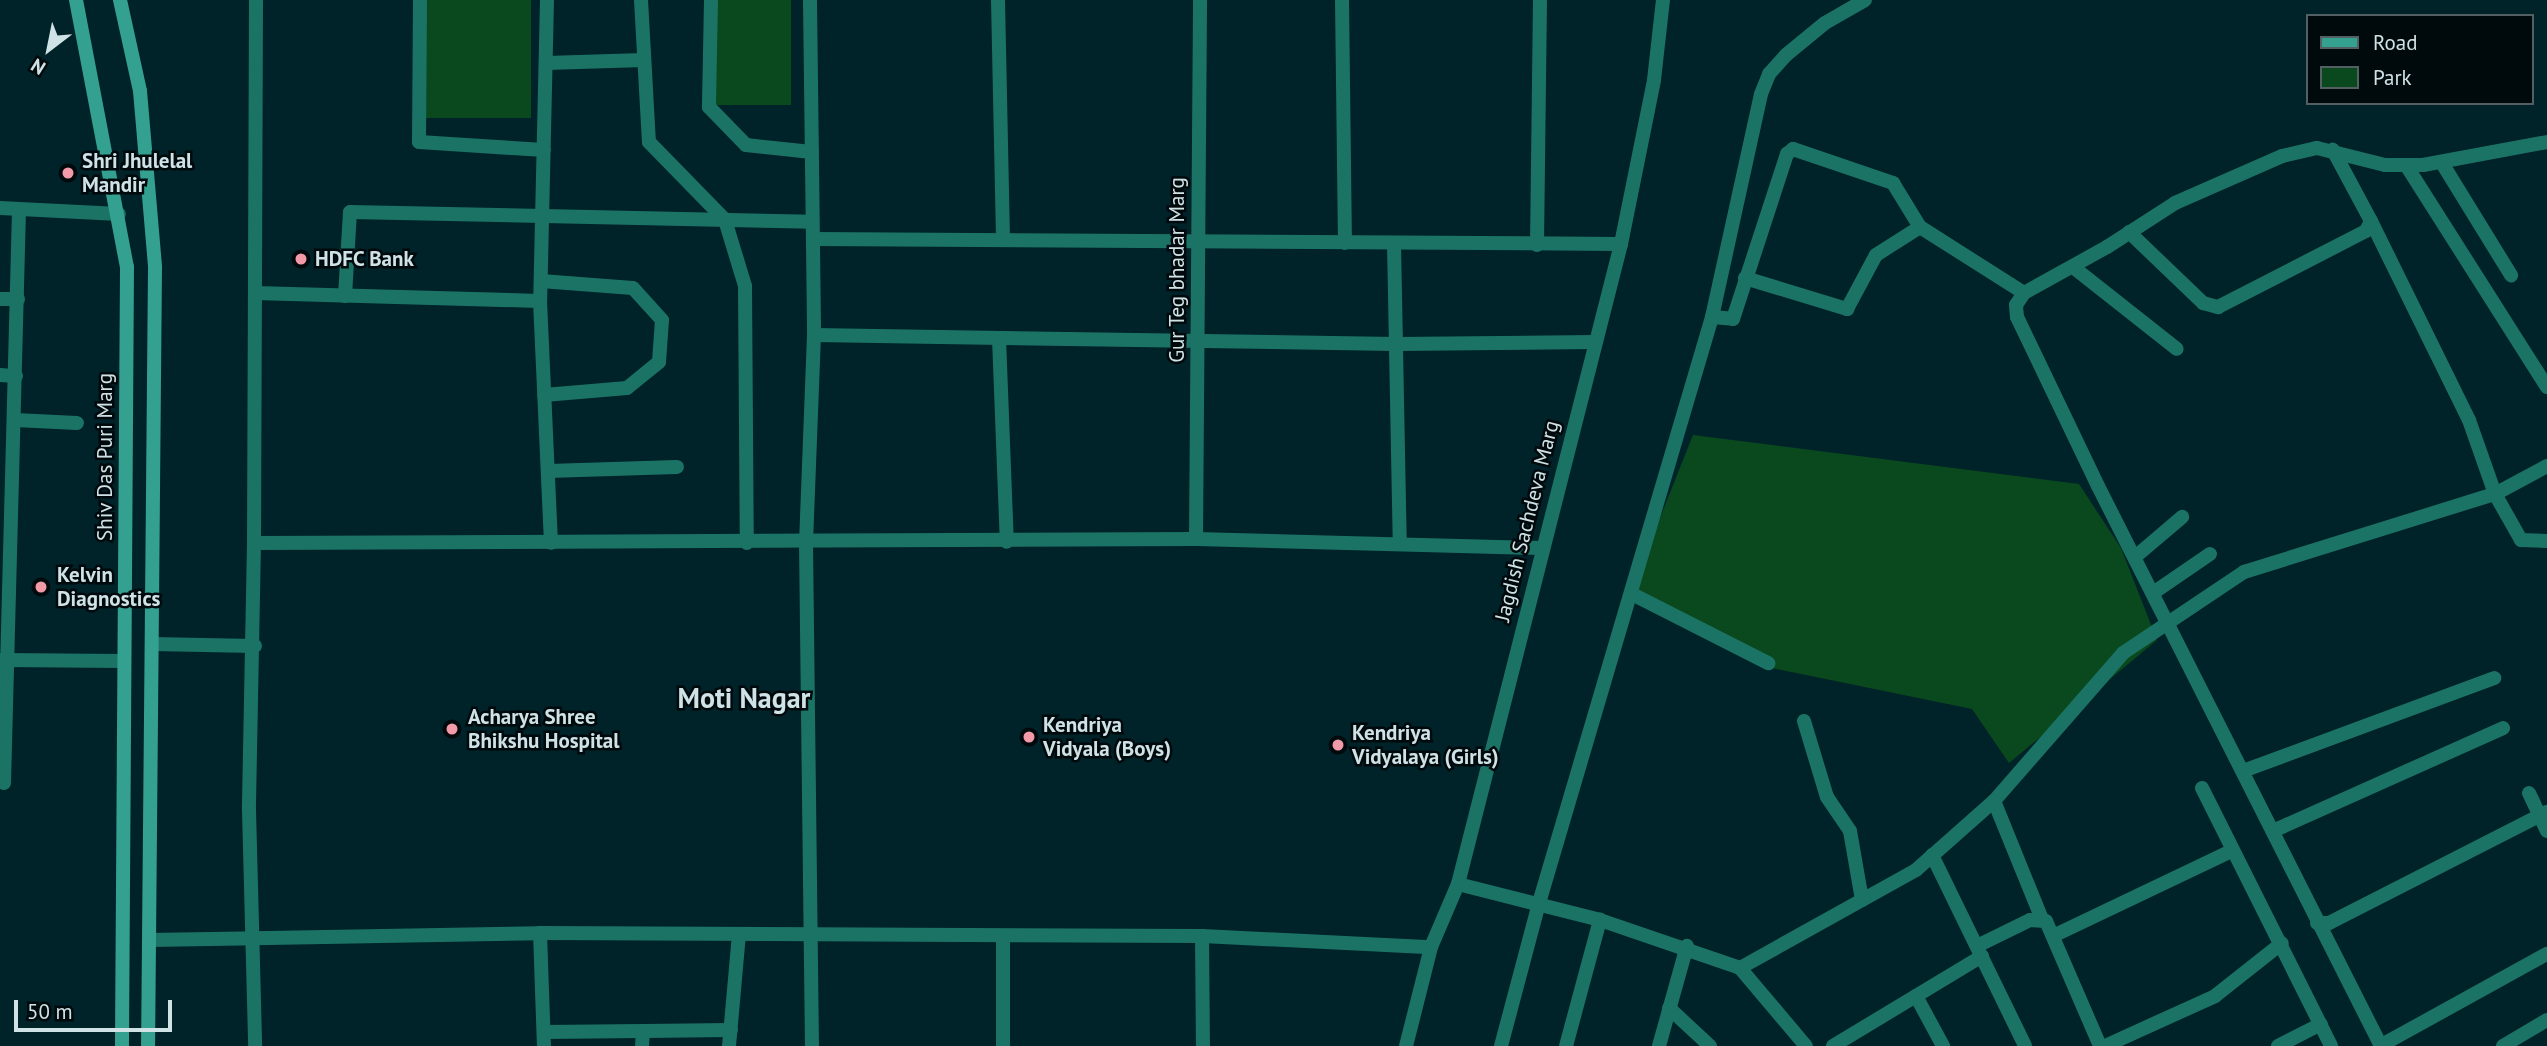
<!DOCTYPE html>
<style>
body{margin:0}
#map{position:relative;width:2547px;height:1046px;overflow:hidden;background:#002229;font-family:"PT Sans",sans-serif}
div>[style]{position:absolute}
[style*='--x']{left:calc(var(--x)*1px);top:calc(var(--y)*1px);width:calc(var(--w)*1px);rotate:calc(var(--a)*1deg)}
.green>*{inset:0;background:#0a491d;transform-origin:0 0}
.street>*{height:14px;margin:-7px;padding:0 7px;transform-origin:7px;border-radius:7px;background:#1b7366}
.secondary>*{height:14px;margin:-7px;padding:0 7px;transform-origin:7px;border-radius:7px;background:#34a08f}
.dots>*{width:19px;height:19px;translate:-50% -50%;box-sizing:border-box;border:4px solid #00090c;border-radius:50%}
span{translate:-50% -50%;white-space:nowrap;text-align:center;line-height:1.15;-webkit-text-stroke:5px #00090c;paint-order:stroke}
.poi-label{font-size:21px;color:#cfe2e6;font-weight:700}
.left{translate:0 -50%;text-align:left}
.street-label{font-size:21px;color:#cfe2e6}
.district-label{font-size:28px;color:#cfe2e6;font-weight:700}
.legend{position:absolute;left:2306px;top:14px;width:228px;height:91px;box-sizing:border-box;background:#00090c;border:2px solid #536063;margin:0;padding:9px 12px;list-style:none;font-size:21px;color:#cfe2e6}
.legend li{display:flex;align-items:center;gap:14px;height:35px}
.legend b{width:35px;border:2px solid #536063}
.north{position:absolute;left:14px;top:14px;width:70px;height:70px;-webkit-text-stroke:5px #00090c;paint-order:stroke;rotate:212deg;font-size:19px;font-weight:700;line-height:28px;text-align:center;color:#cfe2e6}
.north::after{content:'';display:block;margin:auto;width:24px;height:32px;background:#cfe2e6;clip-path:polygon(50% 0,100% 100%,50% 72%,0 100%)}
.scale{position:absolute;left:14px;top:1000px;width:158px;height:32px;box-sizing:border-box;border:4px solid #cfe2e6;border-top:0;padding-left:9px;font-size:21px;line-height:24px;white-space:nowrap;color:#cfe2e6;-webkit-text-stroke:5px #00090c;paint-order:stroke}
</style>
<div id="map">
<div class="green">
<div style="left:426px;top:0;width:105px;height:118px"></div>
<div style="left:707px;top:0;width:84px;height:105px"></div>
<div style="clip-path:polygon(1693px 435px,2079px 484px,2121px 548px,2157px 640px,2009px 763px,1972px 709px,1757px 665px,1630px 593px)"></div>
</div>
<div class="street">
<div style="--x:256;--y:0;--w:543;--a:90.21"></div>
<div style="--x:254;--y:543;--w:942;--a:-0.24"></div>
<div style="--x:1196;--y:539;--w:345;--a:1.5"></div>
<div style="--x:420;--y:0;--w:142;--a:90.4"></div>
<div style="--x:419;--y:142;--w:125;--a:3.7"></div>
<div style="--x:547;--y:0;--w:301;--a:91.3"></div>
<div style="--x:540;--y:301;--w:242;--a:87.4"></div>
<div style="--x:641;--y:0;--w:142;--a:86.8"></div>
<div style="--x:649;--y:142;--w:109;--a:45.7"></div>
<div style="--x:725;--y:220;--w:69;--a:73.1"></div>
<div style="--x:745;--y:286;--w:257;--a:89.6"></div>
<div style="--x:711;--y:0;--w:107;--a:91.1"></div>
<div style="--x:709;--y:107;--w:53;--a:45.8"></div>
<div style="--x:746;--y:145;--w:66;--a:6.1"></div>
<div style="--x:810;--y:0;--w:335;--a:89.3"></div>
<div style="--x:814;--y:335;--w:208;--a:92.2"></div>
<div style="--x:806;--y:543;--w:503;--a:89.32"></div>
<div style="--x:998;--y:0;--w:240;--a:88.8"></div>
<div style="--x:1342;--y:0;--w:243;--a:89.3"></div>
<div style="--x:546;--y:63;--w:98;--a:-1.8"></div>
<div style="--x:2442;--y:163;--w:132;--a:58.4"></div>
<div style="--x:2406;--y:165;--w:263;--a:57.6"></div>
<div style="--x:0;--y:208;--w:119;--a:2.9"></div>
<div style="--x:2371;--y:221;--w:222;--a:63.8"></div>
<div style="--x:2469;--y:420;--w:78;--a:70.6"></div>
<div style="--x:2495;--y:494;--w:53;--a:60.5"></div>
<div style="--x:2521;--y:540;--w:26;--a:2"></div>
<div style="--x:2129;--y:232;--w:103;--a:43.8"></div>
<div style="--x:2203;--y:303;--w:16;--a:15"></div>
<div style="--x:2218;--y:307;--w:166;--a:-27.2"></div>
<div style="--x:2366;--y:231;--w:11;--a:-63"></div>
<div style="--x:2371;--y:221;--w:81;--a:-118.2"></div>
<div style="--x:813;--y:239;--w:808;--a:0.35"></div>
<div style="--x:1394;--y:243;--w:301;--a:88.9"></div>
<div style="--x:1537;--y:245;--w:245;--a:-89.3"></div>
<div style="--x:2073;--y:267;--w:132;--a:38.3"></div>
<div style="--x:1745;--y:278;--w:107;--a:16.9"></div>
<div style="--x:1847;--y:309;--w:61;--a:-61.8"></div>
<div style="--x:1876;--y:255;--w:52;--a:-32.5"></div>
<div style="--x:541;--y:281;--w:92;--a:4.4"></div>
<div style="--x:633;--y:288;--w:43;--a:47.8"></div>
<div style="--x:662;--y:320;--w:42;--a:94.1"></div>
<div style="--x:659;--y:362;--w:41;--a:140.9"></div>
<div style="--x:627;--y:388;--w:83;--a:175.2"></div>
<div style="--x:255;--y:293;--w:285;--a:1.6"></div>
<div style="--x:345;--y:296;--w:84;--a:-86.6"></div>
<div style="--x:350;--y:212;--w:462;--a:1.2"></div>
<div style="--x:0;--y:299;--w:18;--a:0"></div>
<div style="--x:1712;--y:317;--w:21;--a:5"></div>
<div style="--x:1733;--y:319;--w:174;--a:-71.9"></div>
<div style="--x:1787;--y:154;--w:8;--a:-40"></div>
<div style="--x:1793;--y:149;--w:106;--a:18.8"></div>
<div style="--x:1893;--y:183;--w:52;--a:58.5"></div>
<div style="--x:1920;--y:227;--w:123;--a:32.4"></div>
<div style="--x:814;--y:335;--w:582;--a:0.89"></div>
<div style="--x:1396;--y:344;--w:199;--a:-0.6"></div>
<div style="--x:999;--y:338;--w:204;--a:87.8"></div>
<div style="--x:0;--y:375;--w:16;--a:4"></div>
<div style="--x:15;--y:420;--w:62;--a:2.8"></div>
<div style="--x:548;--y:471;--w:129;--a:-1.8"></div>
<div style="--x:1196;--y:539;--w:539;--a:-89.57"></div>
<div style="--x:254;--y:543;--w:267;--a:91.1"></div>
<div style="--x:249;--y:810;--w:236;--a:88.5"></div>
<div style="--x:2135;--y:557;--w:62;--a:-40.4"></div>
<div style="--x:2153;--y:593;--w:69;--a:-34.4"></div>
<div style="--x:1632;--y:594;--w:153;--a:26.9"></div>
<div style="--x:152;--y:644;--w:103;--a:1.1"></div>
<div style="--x:0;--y:660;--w:124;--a:0.5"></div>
<div style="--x:1804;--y:721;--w:79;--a:73.2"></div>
<div style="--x:1827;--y:797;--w:41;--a:55.9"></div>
<div style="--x:1850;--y:831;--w:70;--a:80.1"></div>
<div style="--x:2243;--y:771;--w:268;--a:-20.3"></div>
<div style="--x:4;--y:783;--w:574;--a:-88.5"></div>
<div style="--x:2202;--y:788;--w:288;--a:63.4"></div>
<div style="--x:2529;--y:793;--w:42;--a:64.7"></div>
<div style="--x:1994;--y:801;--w:127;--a:67.9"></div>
<div style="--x:2273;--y:831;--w:252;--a:-24.1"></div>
<div style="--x:1932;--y:855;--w:212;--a:64"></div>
<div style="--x:1458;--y:884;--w:146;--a:14.2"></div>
<div style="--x:1600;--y:920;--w:148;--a:18.9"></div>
<div style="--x:1740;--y:968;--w:102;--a:49.8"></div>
<div style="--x:2317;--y:923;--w:12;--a:0"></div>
<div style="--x:2329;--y:923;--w:245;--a:-27"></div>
<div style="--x:540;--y:933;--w:113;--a:88"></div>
<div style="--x:1202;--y:936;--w:110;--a:89.5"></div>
<div style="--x:2053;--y:936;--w:199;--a:-25.5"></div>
<div style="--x:149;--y:940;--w:391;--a:-1"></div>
<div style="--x:540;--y:933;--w:662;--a:0.26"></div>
<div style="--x:1202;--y:936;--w:229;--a:2.8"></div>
<div style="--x:1977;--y:946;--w:59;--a:-26.1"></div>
<div style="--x:2030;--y:920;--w:16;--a:4"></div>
<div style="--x:2046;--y:921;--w:136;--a:66.6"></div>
<div style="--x:1740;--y:968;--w:201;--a:-29.1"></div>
<div style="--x:1916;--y:870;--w:104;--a:-41.5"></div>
<div style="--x:1994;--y:801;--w:196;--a:-48.9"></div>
<div style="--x:2123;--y:653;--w:146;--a:-33.8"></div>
<div style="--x:2244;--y:572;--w:263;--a:-17.3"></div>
<div style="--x:2495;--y:494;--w:59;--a:-28.3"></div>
<div style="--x:1916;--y:996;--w:57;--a:61.6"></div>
<div style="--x:1669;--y:1008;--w:56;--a:42.8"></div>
<div style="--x:544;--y:1032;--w:99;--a:-0.6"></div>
<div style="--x:642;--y:1046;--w:15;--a:-86"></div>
<div style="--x:643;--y:1031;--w:88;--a:-0.7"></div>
<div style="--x:729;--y:1046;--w:111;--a:-84.9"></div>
<div style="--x:1003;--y:1046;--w:110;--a:-90"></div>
<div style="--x:1406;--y:1046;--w:102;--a:-75.8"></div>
<div style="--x:1431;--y:947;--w:69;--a:-66.8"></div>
<div style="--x:1458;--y:884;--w:660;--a:-75.71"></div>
<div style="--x:1621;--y:244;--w:167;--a:-78.6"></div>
<div style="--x:1654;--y:80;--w:81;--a:-83.6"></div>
<div style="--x:1501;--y:1046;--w:148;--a:-75.1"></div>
<div style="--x:1539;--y:903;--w:611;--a:-73.55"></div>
<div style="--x:1712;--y:317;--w:228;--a:-77.6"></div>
<div style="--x:1761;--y:94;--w:22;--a:-68"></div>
<div style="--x:1769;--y:74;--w:25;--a:-48"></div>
<div style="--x:1786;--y:55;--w:50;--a:-39.4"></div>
<div style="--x:1825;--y:23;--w:46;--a:-29.9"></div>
<div style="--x:1566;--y:1046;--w:131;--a:-74.9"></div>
<div style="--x:1659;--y:1046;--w:104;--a:-74.4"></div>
<div style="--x:1833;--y:1046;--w:174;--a:-31.1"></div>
<div style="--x:2105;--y:1046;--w:121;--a:-24.4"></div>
<div style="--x:2215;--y:996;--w:85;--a:-38.3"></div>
<div style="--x:2278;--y:1046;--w:48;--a:-27.1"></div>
<div style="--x:2380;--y:1046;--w:191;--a:-28.9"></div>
<div style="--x:2381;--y:1046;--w:627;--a:-116.81"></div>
<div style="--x:2098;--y:486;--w:187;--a:-115.6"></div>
<div style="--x:2017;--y:317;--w:12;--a:-95"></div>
<div style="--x:2016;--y:305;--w:14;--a:-56"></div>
<div style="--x:2024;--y:293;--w:95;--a:-29"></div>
<div style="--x:2107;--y:247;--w:81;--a:-32.9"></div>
<div style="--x:2175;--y:203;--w:117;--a:-23.7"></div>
<div style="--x:2282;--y:156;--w:36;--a:-13"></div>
<div style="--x:2317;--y:148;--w:70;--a:14"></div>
<div style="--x:2385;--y:165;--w:38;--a:0"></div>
<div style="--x:2423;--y:165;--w:126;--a:-10.5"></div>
<div style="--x:2503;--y:1046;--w:51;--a:-30.6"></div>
</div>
<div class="secondary">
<div style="--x:76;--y:0;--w:272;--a:79.2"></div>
<div style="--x:127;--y:267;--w:779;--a:90.37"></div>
<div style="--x:120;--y:0;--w:93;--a:77.6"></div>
<div style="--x:140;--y:91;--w:177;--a:85.1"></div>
<div style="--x:155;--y:267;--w:779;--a:90.51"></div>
</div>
<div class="dots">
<div style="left:68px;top:173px;background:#f39aa9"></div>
<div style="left:301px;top:259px;background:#f39aa9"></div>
<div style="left:41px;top:587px;background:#f39aa9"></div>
<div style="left:452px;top:729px;background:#f39aa9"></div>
<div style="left:1029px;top:737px;background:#f39aa9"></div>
<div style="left:1338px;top:745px;background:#f39aa9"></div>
</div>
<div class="poi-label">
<span class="left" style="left:82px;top:173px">Shri Jhulelal<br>Mandir</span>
<span class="left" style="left:315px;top:259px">HDFC Bank</span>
<span class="left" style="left:57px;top:587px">Kelvin<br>Diagnostics</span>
<span class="left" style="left:468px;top:729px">Acharya Shree<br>Bhikshu Hospital</span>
<span class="left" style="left:1043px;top:737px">Kendriya<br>Vidyala (Boys)</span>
<span class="left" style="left:1352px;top:745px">Kendriya<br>Vidyalaya (Girls)</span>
</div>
<div class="street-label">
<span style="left:1177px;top:270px;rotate:-90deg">Gur Teg bhadar Marg</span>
<span style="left:105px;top:457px;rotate:-90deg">Shiv Das Puri Marg</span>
<span style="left:1527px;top:521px;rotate:-76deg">Jagdish Sachdeva Marg</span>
</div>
<div class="district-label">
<span style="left:744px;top:698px">Moti Nagar</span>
</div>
<ul class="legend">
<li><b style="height:9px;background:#34a08f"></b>Road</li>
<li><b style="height:19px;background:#0a491d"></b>Park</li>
</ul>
<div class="north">N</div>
<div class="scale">50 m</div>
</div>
